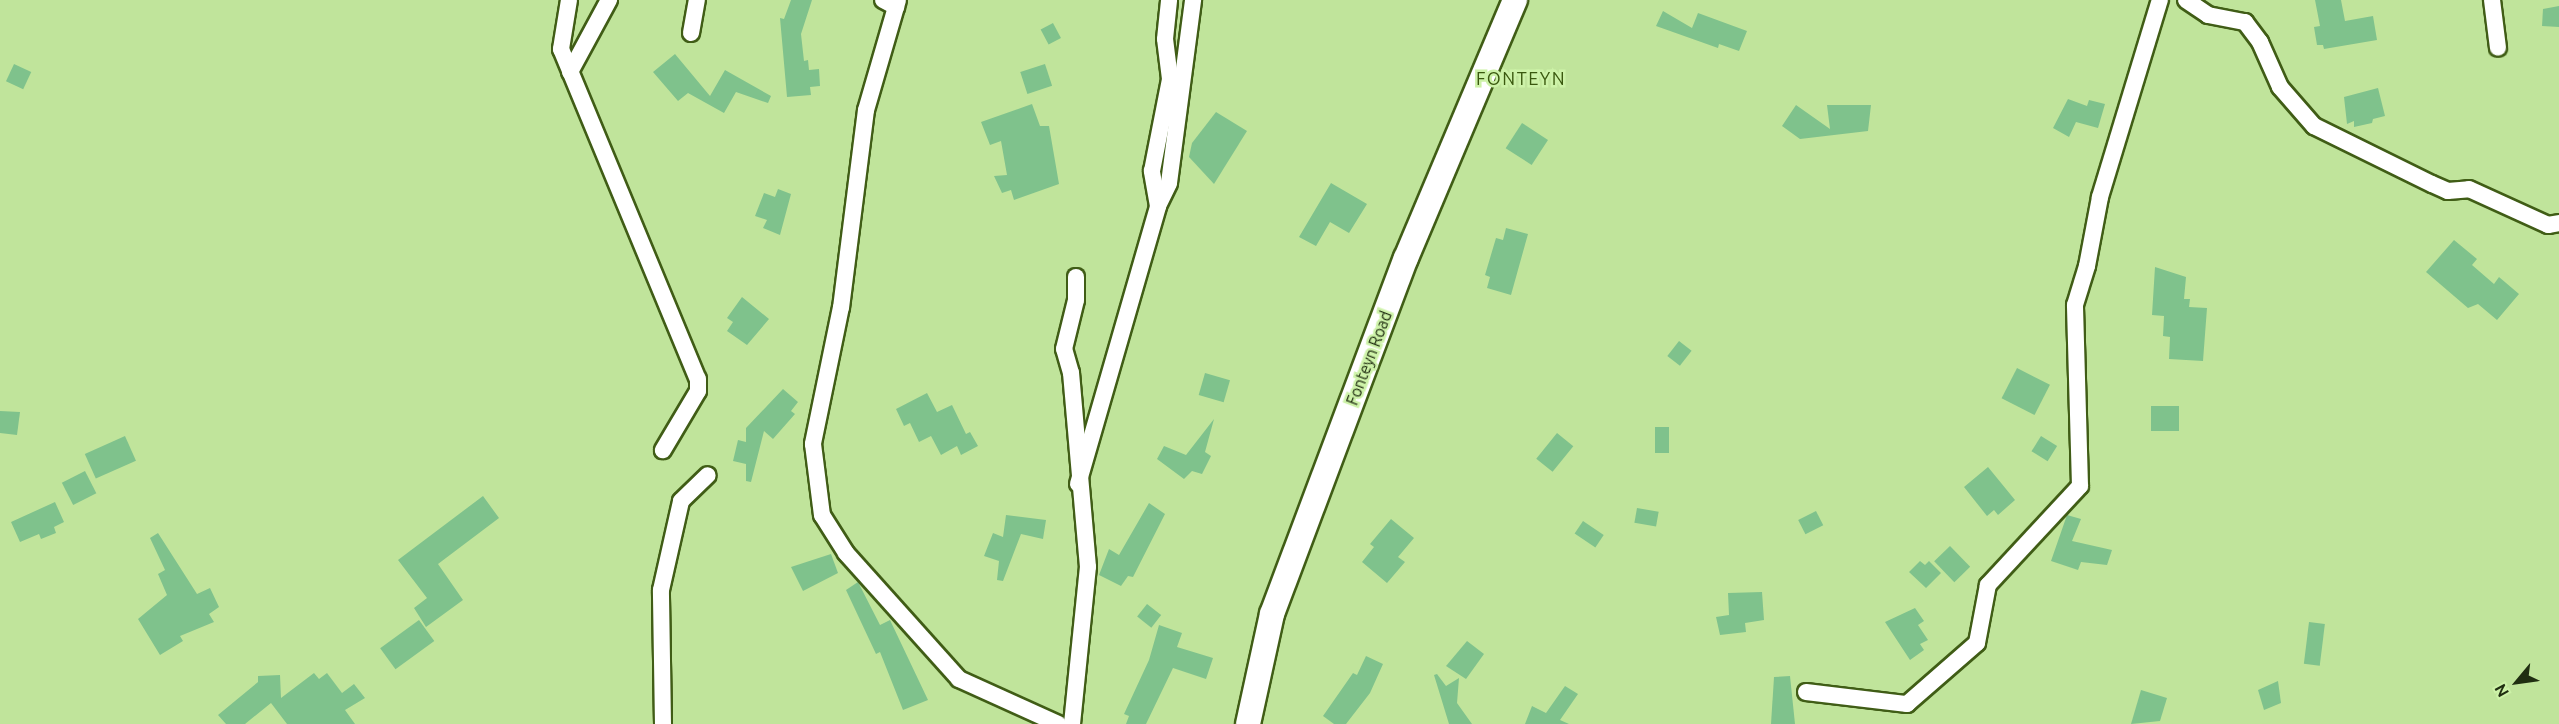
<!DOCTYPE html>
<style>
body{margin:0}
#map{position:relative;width:2559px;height:724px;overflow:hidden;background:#c0e49b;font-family:Ubuntu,sans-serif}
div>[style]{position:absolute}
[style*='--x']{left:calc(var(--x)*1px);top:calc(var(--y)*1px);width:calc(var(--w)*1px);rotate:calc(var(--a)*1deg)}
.building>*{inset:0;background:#7fc28c;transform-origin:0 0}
.roads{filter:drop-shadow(2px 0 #405d16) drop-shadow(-2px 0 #405d16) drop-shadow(0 2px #405d16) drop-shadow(0 -2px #405d16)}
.street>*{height:16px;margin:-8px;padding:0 8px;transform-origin:8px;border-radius:8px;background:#fff}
.secondary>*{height:24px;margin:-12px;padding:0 12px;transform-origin:12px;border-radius:12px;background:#fff}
span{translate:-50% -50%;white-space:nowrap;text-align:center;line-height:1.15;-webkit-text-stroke:5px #cdf2a8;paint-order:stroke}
.street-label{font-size:16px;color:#202e11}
.neighbourhood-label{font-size:18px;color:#3a580f;letter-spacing:1.5px}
.north{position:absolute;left:2487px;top:652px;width:60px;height:60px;-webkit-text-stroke:4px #cdf2a8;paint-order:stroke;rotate:241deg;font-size:16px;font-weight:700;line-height:24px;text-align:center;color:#202e11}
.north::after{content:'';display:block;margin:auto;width:21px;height:27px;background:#202e11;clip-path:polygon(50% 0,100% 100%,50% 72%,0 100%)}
</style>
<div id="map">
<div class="building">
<div style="clip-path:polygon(791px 0,812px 0,801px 34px,804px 61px,808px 60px,809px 70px,819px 69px,820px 86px,810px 87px,811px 95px,787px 97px,780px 18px,784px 19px)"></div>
<div style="clip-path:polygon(2315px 0,2341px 0,2345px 21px,2373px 16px,2377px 40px,2324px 49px,2323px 45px,2317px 45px,2314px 27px,2320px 26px)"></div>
<div style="clip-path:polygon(2559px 6px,2559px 27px,2542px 26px,2543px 9px)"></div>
<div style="clip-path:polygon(1663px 11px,1692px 28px,1698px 13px,1747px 31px,1739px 51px,1719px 44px,1718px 48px,1656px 26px)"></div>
<div style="left:1053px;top:23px;width:17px;height:14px;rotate:62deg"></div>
<div style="clip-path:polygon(675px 54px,710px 96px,725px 70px,771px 96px,768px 103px,736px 92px,724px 113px,688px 93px,678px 101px,653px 72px)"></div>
<div style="left:14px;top:64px;width:19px;height:19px;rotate:25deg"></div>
<div style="left:1045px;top:64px;width:23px;height:26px;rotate:72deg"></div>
<div style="clip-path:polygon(2378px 88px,2385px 116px,2373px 119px,2372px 123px,2354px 127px,2354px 121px,2347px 124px,2344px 97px)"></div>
<div style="clip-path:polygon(2068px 99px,2087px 106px,2089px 100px,2105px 104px,2098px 128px,2076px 122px,2069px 137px,2053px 128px)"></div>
<div style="clip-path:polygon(1032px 104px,1040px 126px,1049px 126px,1059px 184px,1014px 200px,1011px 190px,1002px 193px,994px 176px,1007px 175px,1001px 141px,990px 145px,981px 122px)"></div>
<div style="clip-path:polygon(1796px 105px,1830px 129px,1827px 105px,1871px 105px,1868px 131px,1800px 139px,1782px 126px)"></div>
<div style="clip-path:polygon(1216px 112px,1247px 131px,1214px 184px,1189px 157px,1192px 143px)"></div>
<div style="left:1522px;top:123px;width:31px;height:30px;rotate:33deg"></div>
<div style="clip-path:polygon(1331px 183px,1367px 204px,1349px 233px,1330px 222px,1316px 246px,1299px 237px)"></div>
<div style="clip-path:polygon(778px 189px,791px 194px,780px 235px,763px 228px,767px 220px,755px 216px,764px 193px,775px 197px)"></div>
<div style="clip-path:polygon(1506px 228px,1528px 234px,1511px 295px,1487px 288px,1490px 277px,1485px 275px,1496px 238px,1503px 240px)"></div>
<div style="clip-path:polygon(2454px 240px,2477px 259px,2472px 265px,2494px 284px,2499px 277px,2519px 294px,2497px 320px,2478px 304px,2468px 308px,2426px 272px)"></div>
<div style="clip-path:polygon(2155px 267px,2186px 277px,2184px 299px,2190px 299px,2189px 307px,2207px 308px,2203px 361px,2169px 359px,2170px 337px,2163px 336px,2164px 316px,2152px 315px)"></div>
<div style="clip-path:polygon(742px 297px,769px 319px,747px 345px,727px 331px,733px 322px,727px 318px)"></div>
<div style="left:1679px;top:341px;width:16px;height:19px;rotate:38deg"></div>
<div style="left:2017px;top:368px;width:37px;height:34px;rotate:27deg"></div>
<div style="left:1205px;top:373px;width:26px;height:23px;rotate:16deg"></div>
<div style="clip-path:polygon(783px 389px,798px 402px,791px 411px,795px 414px,773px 439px,764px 431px,751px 482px,746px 481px,746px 464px,733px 461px,738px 440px,746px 442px,746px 428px)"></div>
<div style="clip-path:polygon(927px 393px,937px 412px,952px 405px,966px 434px,970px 432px,978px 446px,961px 455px,957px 446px,941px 455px,931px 436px,919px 442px,910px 423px,904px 426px,896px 409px)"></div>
<div style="left:2151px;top:406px;width:28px;height:25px"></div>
<div style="clip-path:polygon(0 411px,20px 412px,17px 435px,0 433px)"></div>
<div style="clip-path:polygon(1214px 419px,1205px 452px,1211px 456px,1202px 474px,1192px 471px,1184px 479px,1157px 459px,1164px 446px,1186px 455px)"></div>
<div style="left:1655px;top:427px;width:14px;height:26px"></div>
<div style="left:1557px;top:433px;width:21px;height:33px;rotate:39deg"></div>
<div style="left:125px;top:436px;width:27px;height:44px;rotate:66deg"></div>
<div style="left:2041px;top:436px;width:19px;height:18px;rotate:32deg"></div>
<div style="clip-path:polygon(1988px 467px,2015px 500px,1998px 515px,1994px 510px,1987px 516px,1964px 487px)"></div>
<div style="left:85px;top:471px;width:25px;height:26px;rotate:63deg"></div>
<div style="clip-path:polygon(483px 496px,499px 518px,438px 564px,463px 600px,426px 627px,414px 608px,427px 598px,398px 560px)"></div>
<div style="clip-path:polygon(55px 502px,64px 522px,54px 527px,56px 533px,41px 539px,39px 534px,20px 542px,11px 522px)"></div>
<div style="clip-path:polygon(1149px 503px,1165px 514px,1133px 577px,1128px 576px,1121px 586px,1099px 575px,1109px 549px,1119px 555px)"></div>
<div style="left:1637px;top:508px;width:22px;height:15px;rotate:10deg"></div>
<div style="left:1816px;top:511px;width:16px;height:20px;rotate:63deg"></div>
<div style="clip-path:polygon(1006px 515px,1046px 520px,1043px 539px,1021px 534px,1003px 581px,997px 580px,999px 561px,984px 556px,993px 533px,1003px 537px)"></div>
<div style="clip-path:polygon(2067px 515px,2081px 519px,2072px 541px,2112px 550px,2107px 565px,2081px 562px,2078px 570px,2051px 561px)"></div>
<div style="clip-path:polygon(1391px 519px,1414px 538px,1398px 557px,1405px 562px,1387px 583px,1362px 562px,1374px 547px,1370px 544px)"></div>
<div style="left:1583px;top:521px;width:25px;height:15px;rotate:34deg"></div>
<div style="clip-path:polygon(158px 533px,197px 594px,210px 588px,219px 607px,209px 614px,214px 622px,180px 636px,183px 641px,160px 655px,138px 619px,167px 595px,158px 574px,165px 570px,150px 538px)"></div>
<div style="left:1950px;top:546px;width:29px;height:22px;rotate:46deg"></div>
<div style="clip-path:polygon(831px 554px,838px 573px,803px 591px,791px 567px)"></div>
<div style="clip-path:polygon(1920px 561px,1925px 565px,1929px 561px,1941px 573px,1926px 588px,1909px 572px)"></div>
<div style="clip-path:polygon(858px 582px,880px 625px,890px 620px,928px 700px,903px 710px,880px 652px,876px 654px,846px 590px)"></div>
<div style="clip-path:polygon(1762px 592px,1764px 620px,1745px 623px,1746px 632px,1720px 635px,1716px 617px,1729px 615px,1728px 593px)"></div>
<div style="left:1147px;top:604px;width:18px;height:16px;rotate:38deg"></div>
<div style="clip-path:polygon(1915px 608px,1924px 621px,1918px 625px,1928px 640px,1920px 644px,1924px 650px,1910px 660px,1885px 622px)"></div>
<div style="left:419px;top:620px;width:26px;height:48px;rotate:54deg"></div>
<div style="left:2309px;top:622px;width:16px;height:42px;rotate:7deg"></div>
<div style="clip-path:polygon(1159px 625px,1182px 633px,1177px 647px,1213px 658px,1206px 679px,1173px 668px,1146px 724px,1126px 724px,1129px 716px,1124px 714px,1149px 660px)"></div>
<div style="clip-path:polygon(1467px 641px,1484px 654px,1466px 679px,1446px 666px)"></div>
<div style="clip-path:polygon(1366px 656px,1383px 664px,1370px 693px,1346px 724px,1334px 724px,1323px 716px,1353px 673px,1357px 675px)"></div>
<div style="clip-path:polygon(314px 673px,319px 679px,327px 673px,342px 693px,354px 684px,365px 698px,345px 710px,355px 724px,287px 724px,271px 703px,245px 724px,226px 724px,218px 715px,258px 682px,258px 676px,280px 675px,281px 698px)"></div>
<div style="clip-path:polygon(1437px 674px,1446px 686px,1459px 678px,1457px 703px,1472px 724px,1449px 724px,1434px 675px)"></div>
<div style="clip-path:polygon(1790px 676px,1795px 724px,1771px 724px,1774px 677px)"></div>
<div style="clip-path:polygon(2278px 681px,2281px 703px,2264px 710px,2258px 690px)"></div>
<div style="clip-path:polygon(1565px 686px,1578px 694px,1560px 720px,1569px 724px,1525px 724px,1532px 706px,1546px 713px)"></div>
<div style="clip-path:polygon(2141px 690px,2167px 698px,2160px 721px,2131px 724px)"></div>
</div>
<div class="roads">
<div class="street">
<div style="--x:569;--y:0;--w:50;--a:99.3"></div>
<div style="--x:561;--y:49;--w:357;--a:67.5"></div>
<div style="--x:698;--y:379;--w:12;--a:90"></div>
<div style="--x:698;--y:391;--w:69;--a:120.7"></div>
<div style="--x:883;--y:0;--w:15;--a:28"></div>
<div style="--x:898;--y:0;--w:115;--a:106.2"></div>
<div style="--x:866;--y:110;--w:199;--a:97.2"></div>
<div style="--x:841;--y:307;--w:140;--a:101.6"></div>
<div style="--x:813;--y:444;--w:72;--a:82.8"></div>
<div style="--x:822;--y:515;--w:45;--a:57.7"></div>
<div style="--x:846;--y:553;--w:169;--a:48.1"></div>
<div style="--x:959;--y:679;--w:109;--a:24.4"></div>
<div style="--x:2186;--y:0;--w:27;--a:34"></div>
<div style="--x:2208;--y:15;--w:38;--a:11"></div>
<div style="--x:2245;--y:22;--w:25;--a:53"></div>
<div style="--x:2260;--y:42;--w:49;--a:66"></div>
<div style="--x:2280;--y:87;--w:52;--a:48.9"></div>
<div style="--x:2314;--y:126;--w:131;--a:26.2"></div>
<div style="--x:2432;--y:184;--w:17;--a:24"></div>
<div style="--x:2448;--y:191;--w:21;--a:-5"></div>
<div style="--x:2469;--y:189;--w:87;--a:24.5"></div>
<div style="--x:2548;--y:225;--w:11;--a:-10"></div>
<div style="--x:2492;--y:0;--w:48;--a:82.9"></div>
<div style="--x:691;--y:33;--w:34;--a:-80"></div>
<div style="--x:570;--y:72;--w:82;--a:-61.6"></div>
<div style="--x:1158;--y:206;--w:25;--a:-64"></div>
<div style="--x:1169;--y:183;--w:185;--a:-82.5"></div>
<div style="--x:1078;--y:484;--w:289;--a:-73.9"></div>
<div style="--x:1158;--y:206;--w:36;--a:-100"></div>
<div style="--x:1152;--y:171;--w:94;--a:-78.9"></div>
<div style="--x:1170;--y:79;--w:40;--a:-97.1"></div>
<div style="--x:1165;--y:39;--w:39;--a:-84"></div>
<div style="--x:1806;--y:692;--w:102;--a:6.8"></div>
<div style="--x:1907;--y:704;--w:93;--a:-41.1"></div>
<div style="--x:1977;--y:643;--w:59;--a:-79.3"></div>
<div style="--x:1988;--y:585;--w:135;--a:-47.1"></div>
<div style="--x:2080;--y:486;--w:181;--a:-91.6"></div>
<div style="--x:2075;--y:305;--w:41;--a:-72.9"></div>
<div style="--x:2087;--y:266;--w:70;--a:-79.3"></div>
<div style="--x:2100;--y:197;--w:206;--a:-73.1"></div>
<div style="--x:663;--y:724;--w:134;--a:-90.9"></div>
<div style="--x:661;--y:590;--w:91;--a:-77.3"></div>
<div style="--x:681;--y:501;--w:37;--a:-44"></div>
<div style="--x:1072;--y:724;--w:158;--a:-84.2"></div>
<div style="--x:1088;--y:567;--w:195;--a:-95"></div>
<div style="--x:1071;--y:373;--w:25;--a:-106"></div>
<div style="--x:1064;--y:349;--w:50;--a:-76.2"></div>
<div style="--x:1076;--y:300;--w:23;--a:-90"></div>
</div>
<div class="secondary">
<div style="--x:1248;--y:724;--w:113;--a:-77.7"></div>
<div style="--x:1272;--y:614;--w:380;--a:-69.4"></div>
<div style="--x:1406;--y:258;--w:280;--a:-67.1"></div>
</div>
</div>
<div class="street-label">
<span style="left:1369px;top:358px;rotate:-69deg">Fonteyn Road</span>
</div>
<div class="neighbourhood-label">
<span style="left:1521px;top:78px">FONTEYN</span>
</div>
<div class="north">N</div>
</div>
